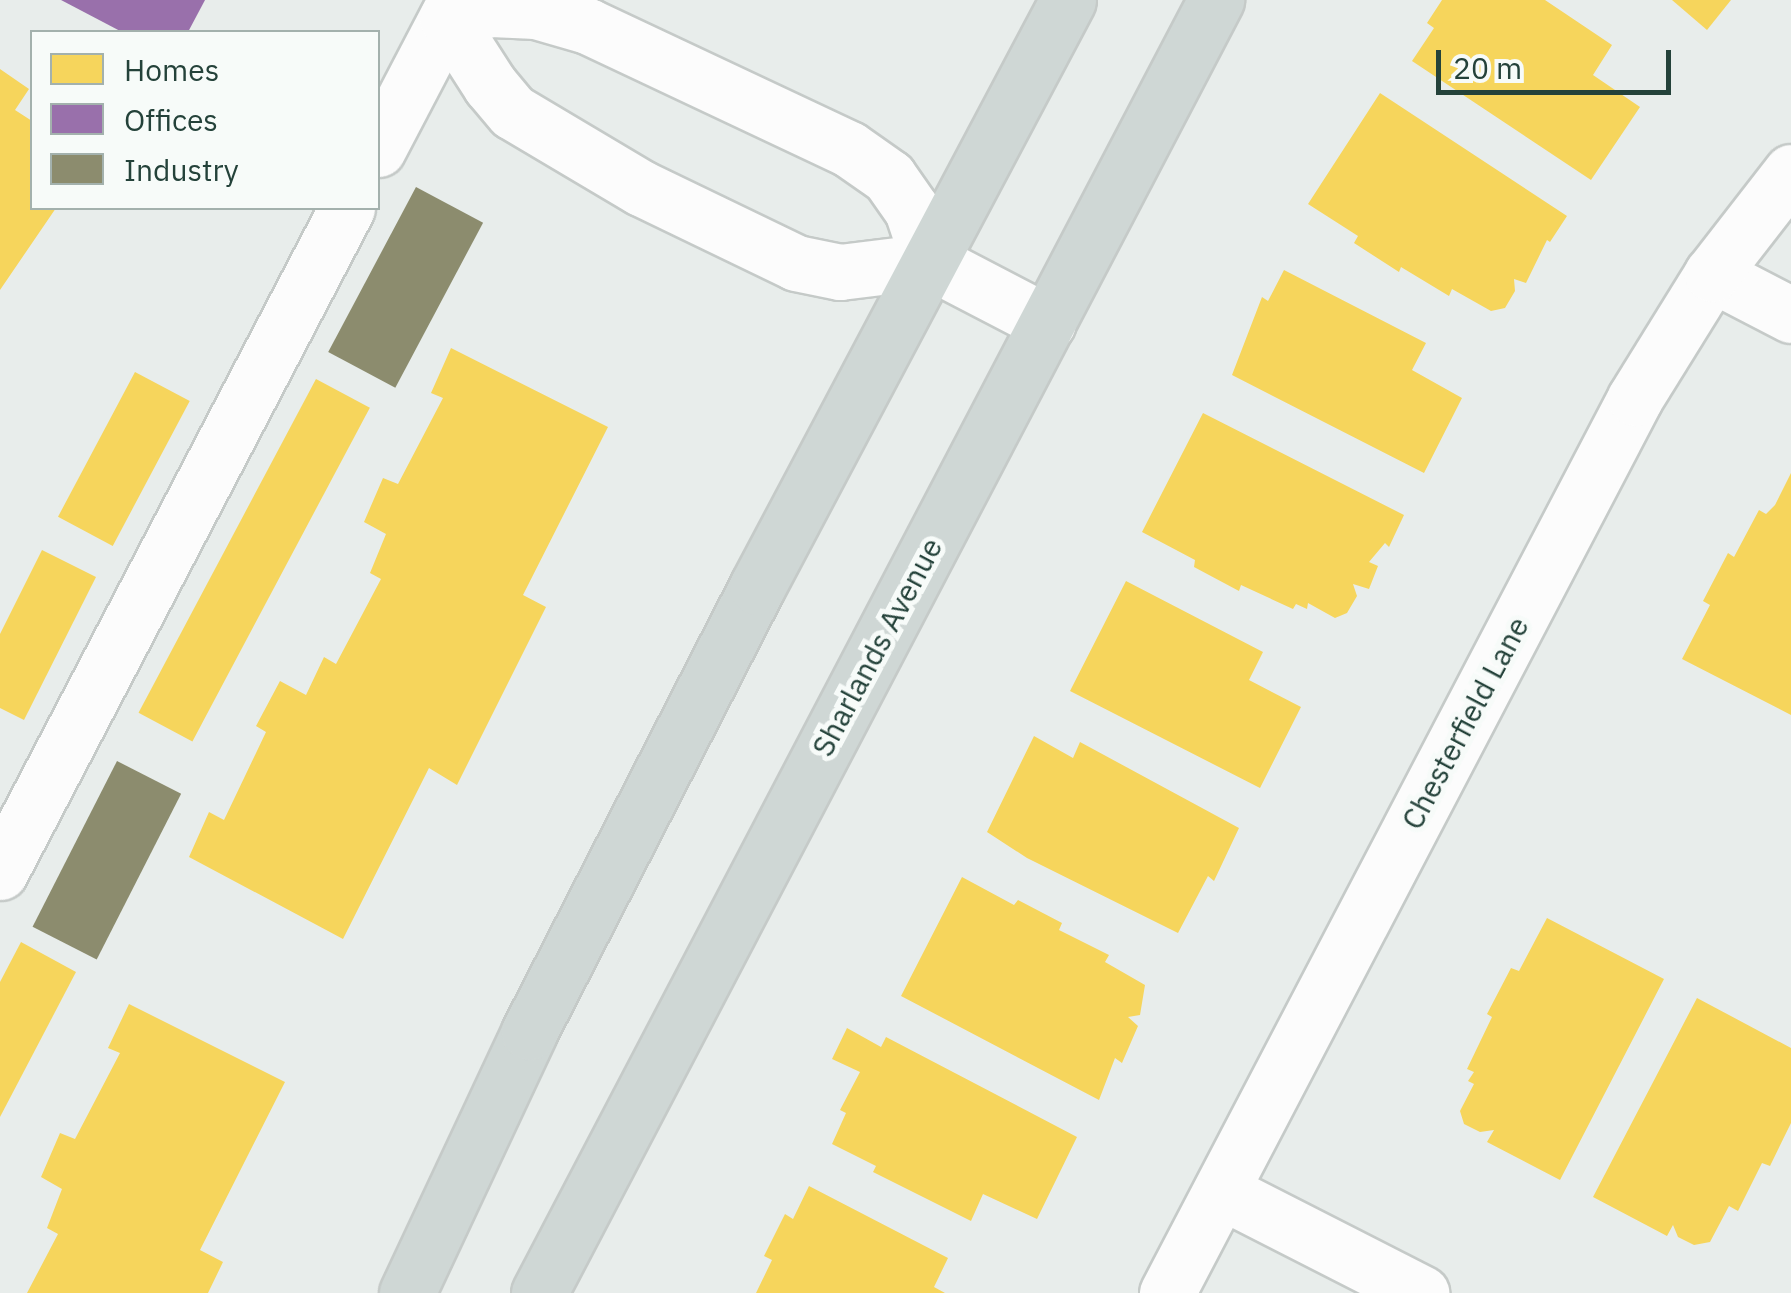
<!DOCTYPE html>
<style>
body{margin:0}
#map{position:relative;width:1791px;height:1293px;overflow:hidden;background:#e8edeb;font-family:"IBM Plex Sans",sans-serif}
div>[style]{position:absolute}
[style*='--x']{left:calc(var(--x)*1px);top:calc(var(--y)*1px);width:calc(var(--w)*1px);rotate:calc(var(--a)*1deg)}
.homes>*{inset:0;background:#f6d55c;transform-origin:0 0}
.offices>*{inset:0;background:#9970ab}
.industry>*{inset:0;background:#8c8c6e;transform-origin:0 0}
.roads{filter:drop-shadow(2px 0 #c5cac8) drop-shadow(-2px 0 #c5cac8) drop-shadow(0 2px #c5cac8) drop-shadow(0 -2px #c5cac8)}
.minor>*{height:55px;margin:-27.5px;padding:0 27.5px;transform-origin:27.5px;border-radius:27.5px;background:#fcfcfc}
.major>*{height:55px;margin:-27.5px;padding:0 27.5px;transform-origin:27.5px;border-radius:27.5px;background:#cfd7d5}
span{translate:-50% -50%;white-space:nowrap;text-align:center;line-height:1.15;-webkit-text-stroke:10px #f7fbf9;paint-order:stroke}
.street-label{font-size:30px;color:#24423a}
.legend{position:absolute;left:30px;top:30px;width:350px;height:180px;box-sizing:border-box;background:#f7fbf9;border:2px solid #a3b1ad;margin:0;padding:12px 18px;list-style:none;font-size:30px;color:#24423a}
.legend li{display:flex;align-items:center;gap:20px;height:50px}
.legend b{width:50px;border:2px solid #a3b1ad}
.scale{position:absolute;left:1436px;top:50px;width:235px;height:45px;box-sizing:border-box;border:5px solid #24423a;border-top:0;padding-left:12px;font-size:30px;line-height:35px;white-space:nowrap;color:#24423a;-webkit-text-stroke:8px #f7fbf9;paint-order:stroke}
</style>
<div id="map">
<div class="homes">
<div style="clip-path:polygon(1442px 0,1545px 0,1612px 45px,1593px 75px,1640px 107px,1591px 180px,1412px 61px,1434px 28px,1427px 23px)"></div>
<div style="clip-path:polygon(1672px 0,1731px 0,1707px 30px)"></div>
<div style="clip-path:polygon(0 69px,29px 89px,15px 110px,32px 121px,32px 208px,56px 208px,0 290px)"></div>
<div style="clip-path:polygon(1380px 93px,1567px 216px,1550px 242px,1547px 240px,1526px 283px,1514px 279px,1515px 291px,1505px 308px,1491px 311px,1452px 289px,1449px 296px,1401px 267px,1399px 272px,1354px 243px,1358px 236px,1308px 204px)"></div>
<div style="clip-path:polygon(1284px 270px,1426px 343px,1412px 370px,1462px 398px,1424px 473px,1232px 375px,1262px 297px,1268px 301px)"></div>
<div style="clip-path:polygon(451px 348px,608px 427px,523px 595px,546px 607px,457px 785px,429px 768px,343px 939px,189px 857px,209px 812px,224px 820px,266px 732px,256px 726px,280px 681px,306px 695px,324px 657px,336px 664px,381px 579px,370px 573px,386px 534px,364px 522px,383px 478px,398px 484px,443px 398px,431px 393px)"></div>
<div style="left:135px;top:372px;width:62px;height:164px;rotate:28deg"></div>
<div style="left:316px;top:379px;width:61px;height:378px;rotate:28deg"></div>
<div style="clip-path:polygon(1203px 413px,1404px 515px,1389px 547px,1385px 543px,1369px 562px,1378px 566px,1369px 589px,1353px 584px,1357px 596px,1347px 613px,1335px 618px,1308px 603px,1307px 609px,1296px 604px,1293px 609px,1241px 585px,1239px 591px,1194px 567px,1195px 560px,1142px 532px)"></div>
<div style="clip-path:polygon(1791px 473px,1791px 715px,1682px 659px,1710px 605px,1703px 601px,1728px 553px,1734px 557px,1759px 510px,1766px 514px,1775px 505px)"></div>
<div style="clip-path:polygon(42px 550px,96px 577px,24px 720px,0 708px,0 634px)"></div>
<div style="clip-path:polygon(1126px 581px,1263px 652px,1249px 680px,1301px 707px,1260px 788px,1070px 691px)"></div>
<div style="clip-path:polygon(1034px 736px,1073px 758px,1080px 742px,1239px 828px,1214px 881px,1208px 876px,1178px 933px,1027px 858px,987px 832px)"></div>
<div style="clip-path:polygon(962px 877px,1014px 905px,1018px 900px,1062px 923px,1059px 930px,1109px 955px,1105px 962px,1145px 985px,1140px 1015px,1128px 1017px,1138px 1026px,1122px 1063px,1115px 1058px,1099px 1100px,901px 996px)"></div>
<div style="clip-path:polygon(1547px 918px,1664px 979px,1560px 1180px,1487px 1142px,1494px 1130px,1480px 1132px,1464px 1124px,1460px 1111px,1474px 1084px,1468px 1081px,1474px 1072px,1467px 1069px,1492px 1017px,1487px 1014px,1511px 968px,1519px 971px)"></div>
<div style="clip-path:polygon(21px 942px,76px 972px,0 1117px,0 982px)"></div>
<div style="clip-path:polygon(1697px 998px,1791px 1048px,1791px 1123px,1770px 1166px,1762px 1163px,1738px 1211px,1729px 1206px,1710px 1242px,1694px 1245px,1678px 1237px,1673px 1225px,1667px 1236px,1593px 1197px)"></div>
<div style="clip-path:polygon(129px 1004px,285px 1082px,200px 1250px,223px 1262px,208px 1293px,27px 1293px,58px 1234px,47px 1228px,62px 1189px,41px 1177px,60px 1133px,75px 1139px,120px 1053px,108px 1048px)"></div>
<div style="clip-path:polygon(847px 1028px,881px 1047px,886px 1037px,1077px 1137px,1037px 1219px,983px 1194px,971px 1221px,873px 1172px,876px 1166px,832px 1144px,846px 1113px,840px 1110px,860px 1072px,832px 1059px)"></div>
<div style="clip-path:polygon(809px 1186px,948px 1258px,934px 1287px,945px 1293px,756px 1293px,772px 1260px,764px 1256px,785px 1214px,793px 1219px)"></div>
</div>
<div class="offices">
<div style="clip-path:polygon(61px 0,205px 0,188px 32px,122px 32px)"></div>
</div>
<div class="industry">
<div style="left:416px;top:187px;width:76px;height:187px;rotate:28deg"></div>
<div style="left:117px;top:761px;width:72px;height:186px;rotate:27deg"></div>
</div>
<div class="roads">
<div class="minor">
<div style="--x:378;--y:149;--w:168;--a:-62.4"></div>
<div style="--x:929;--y:261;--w:54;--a:-108.4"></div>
<div style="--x:912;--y:210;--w:40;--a:-124.9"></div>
<div style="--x:889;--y:177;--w:49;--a:-145"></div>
<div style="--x:849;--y:149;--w:289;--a:-154.8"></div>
<div style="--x:588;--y:26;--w:54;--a:-163.9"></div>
<div style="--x:536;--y:11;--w:45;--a:-177.5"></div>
<div style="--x:491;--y:9;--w:45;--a:168.4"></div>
<div style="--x:447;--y:18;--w:80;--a:57.3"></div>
<div style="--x:490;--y:85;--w:35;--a:50"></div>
<div style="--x:513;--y:112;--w:149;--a:30.7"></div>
<div style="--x:641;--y:188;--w:172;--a:25.8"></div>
<div style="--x:796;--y:263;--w:45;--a:11.6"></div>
<div style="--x:840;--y:272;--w:90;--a:-7"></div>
<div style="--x:929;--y:261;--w:134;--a:27.5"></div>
<div style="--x:1712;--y:274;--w:89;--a:27.4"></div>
<div style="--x:0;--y:872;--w:749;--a:-62.41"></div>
<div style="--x:1221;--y:1191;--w:225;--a:27"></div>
<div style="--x:1167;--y:1293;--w:1010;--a:-62.39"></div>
<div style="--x:1635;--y:398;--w:146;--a:-58.2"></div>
<div style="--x:1712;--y:274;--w:129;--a:-52.2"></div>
</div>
<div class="major">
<div style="--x:407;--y:1293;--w:288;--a:-64.9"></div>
<div style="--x:529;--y:1032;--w:500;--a:-62.87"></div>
<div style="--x:757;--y:587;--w:664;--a:-62.08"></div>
<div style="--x:539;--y:1293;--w:1460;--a:-62.36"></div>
</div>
</div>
<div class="street-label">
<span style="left:877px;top:647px;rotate:-62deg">Sharlands Avenue</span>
<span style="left:1465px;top:723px;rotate:-62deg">Chesterfield Lane</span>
</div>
<ul class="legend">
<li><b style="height:28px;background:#f6d55c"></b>Homes</li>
<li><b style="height:28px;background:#9970ab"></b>Offices</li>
<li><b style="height:28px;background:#8c8c6e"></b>Industry</li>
</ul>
<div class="scale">20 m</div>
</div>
